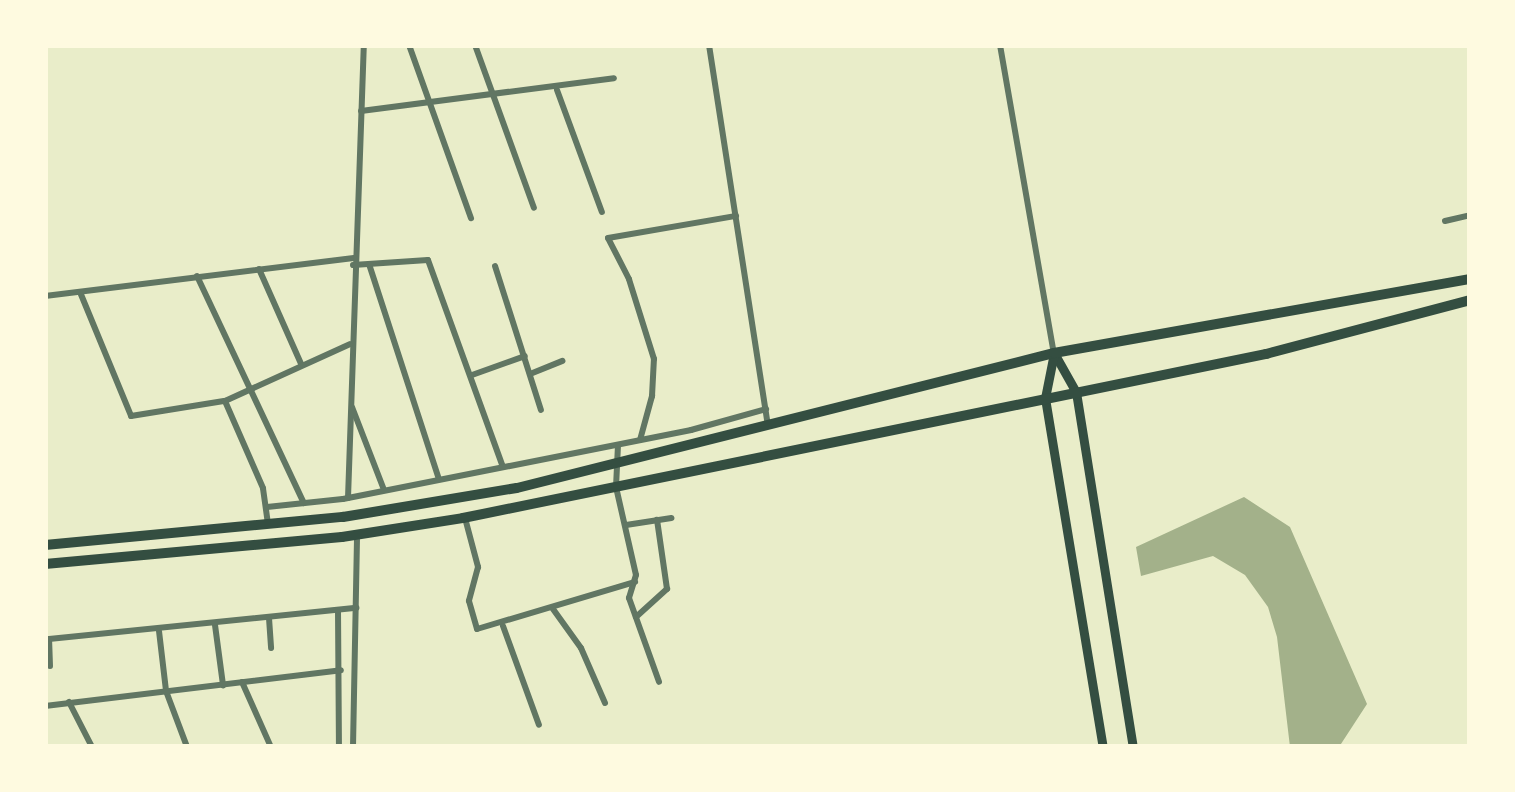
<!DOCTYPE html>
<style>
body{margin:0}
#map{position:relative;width:1515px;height:792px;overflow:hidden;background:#e9edc9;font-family:"DejaVu Sans",sans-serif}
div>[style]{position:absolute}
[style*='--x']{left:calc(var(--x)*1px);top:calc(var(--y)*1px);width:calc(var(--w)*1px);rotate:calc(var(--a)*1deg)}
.water>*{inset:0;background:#a3b18a}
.minor>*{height:6px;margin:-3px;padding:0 3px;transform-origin:3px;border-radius:3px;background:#617663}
.secondary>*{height:9px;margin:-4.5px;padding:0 4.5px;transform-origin:4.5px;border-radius:4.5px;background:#344e41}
.primary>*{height:10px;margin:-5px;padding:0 5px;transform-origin:5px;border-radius:5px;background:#344e41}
span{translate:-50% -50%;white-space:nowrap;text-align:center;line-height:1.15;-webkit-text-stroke:9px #fefae0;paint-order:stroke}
.frame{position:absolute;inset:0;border:48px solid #fefae0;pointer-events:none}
</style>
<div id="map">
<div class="water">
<div style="clip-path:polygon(1244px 497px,1290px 527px,1367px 704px,1339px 747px,1290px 747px,1277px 637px,1268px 607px,1245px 575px,1213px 556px,1141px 576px,1136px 547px)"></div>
</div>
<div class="minor">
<div style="--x:409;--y:45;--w:184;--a:70.3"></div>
<div style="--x:475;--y:45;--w:173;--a:70.1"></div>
<div style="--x:709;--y:45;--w:385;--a:81.2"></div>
<div style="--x:1000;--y:45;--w:313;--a:80.1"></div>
<div style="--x:557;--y:90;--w:130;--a:69.8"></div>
<div style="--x:361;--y:111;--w:255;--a:-7.4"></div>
<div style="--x:1445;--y:221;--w:26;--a:-13"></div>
<div style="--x:369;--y:264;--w:226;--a:72"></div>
<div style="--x:353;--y:265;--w:75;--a:-3.8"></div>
<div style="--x:428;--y:260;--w:220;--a:70.1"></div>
<div style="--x:495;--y:266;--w:151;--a:72.3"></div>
<div style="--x:259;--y:269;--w:104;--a:66.1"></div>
<div style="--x:197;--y:276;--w:251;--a:64.8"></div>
<div style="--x:80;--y:292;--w:134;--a:67.6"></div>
<div style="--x:131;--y:416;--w:94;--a:-9.2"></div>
<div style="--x:45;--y:296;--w:311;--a:-7"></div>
<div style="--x:530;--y:374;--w:35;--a:-22"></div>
<div style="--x:472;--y:375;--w:56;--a:-19.7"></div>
<div style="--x:352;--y:407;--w:89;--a:68.9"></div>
<div style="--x:640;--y:440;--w:46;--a:-74.7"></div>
<div style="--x:652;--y:396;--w:37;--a:-87"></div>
<div style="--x:654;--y:359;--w:84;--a:-107.4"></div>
<div style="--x:629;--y:279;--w:46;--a:-117.1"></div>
<div style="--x:608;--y:238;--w:130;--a:-9.8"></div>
<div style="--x:618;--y:445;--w:42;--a:92.7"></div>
<div style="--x:616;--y:487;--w:90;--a:77.2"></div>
<div style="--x:636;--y:575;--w:24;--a:107"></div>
<div style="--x:629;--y:598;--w:89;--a:70.3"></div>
<div style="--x:348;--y:498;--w:453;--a:-88"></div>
<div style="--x:267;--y:507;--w:76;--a:-6"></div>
<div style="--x:343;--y:499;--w:355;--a:-11.2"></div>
<div style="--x:691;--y:430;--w:78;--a:-15.6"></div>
<div style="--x:465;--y:518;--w:51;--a:75.1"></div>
<div style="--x:478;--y:567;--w:35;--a:105"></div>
<div style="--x:469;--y:601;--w:29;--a:74"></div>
<div style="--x:477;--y:629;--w:165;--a:-16.6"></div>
<div style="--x:268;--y:524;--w:36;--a:-98"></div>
<div style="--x:263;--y:488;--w:95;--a:-113.6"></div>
<div style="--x:225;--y:401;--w:137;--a:-24.5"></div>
<div style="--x:626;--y:525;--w:46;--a:-8.8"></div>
<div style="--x:553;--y:609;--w:48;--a:54.3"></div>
<div style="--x:581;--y:648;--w:60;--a:66.4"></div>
<div style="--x:338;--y:610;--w:137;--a:89.6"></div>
<div style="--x:636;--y:617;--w:42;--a:-42.1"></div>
<div style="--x:667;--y:589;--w:70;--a:-98.2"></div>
<div style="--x:269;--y:618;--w:30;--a:86"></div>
<div style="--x:215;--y:625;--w:61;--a:82.4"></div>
<div style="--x:503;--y:626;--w:105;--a:70"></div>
<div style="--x:159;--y:631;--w:60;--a:83.3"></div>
<div style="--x:166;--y:691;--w:60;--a:69.4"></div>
<div style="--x:50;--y:666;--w:27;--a:-92"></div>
<div style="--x:49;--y:639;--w:309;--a:-5.8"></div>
<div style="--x:242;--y:682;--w:71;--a:66"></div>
<div style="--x:69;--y:702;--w:51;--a:62.9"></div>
<div style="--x:45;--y:706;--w:298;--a:-6.9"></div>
<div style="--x:353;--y:747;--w:211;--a:-88.9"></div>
</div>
<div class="secondary">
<div style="--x:1054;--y:353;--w:45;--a:60.6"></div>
<div style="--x:1076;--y:392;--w:360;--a:80.9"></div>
<div style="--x:1054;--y:353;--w:46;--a:101.3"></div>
<div style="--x:1045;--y:398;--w:354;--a:80.6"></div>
</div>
<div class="primary">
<div style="--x:45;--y:545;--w:299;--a:-5.4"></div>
<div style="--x:343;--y:517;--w:176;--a:-9.5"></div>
<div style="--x:517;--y:488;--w:554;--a:-14.11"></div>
<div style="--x:1054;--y:353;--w:423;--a:-10.1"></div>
<div style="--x:45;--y:564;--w:298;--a:-5.2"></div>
<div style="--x:342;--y:537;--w:122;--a:-8.9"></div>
<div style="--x:463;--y:518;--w:820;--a:-11.54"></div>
<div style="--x:1266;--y:354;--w:211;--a:-14.8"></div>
</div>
<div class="frame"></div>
</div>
